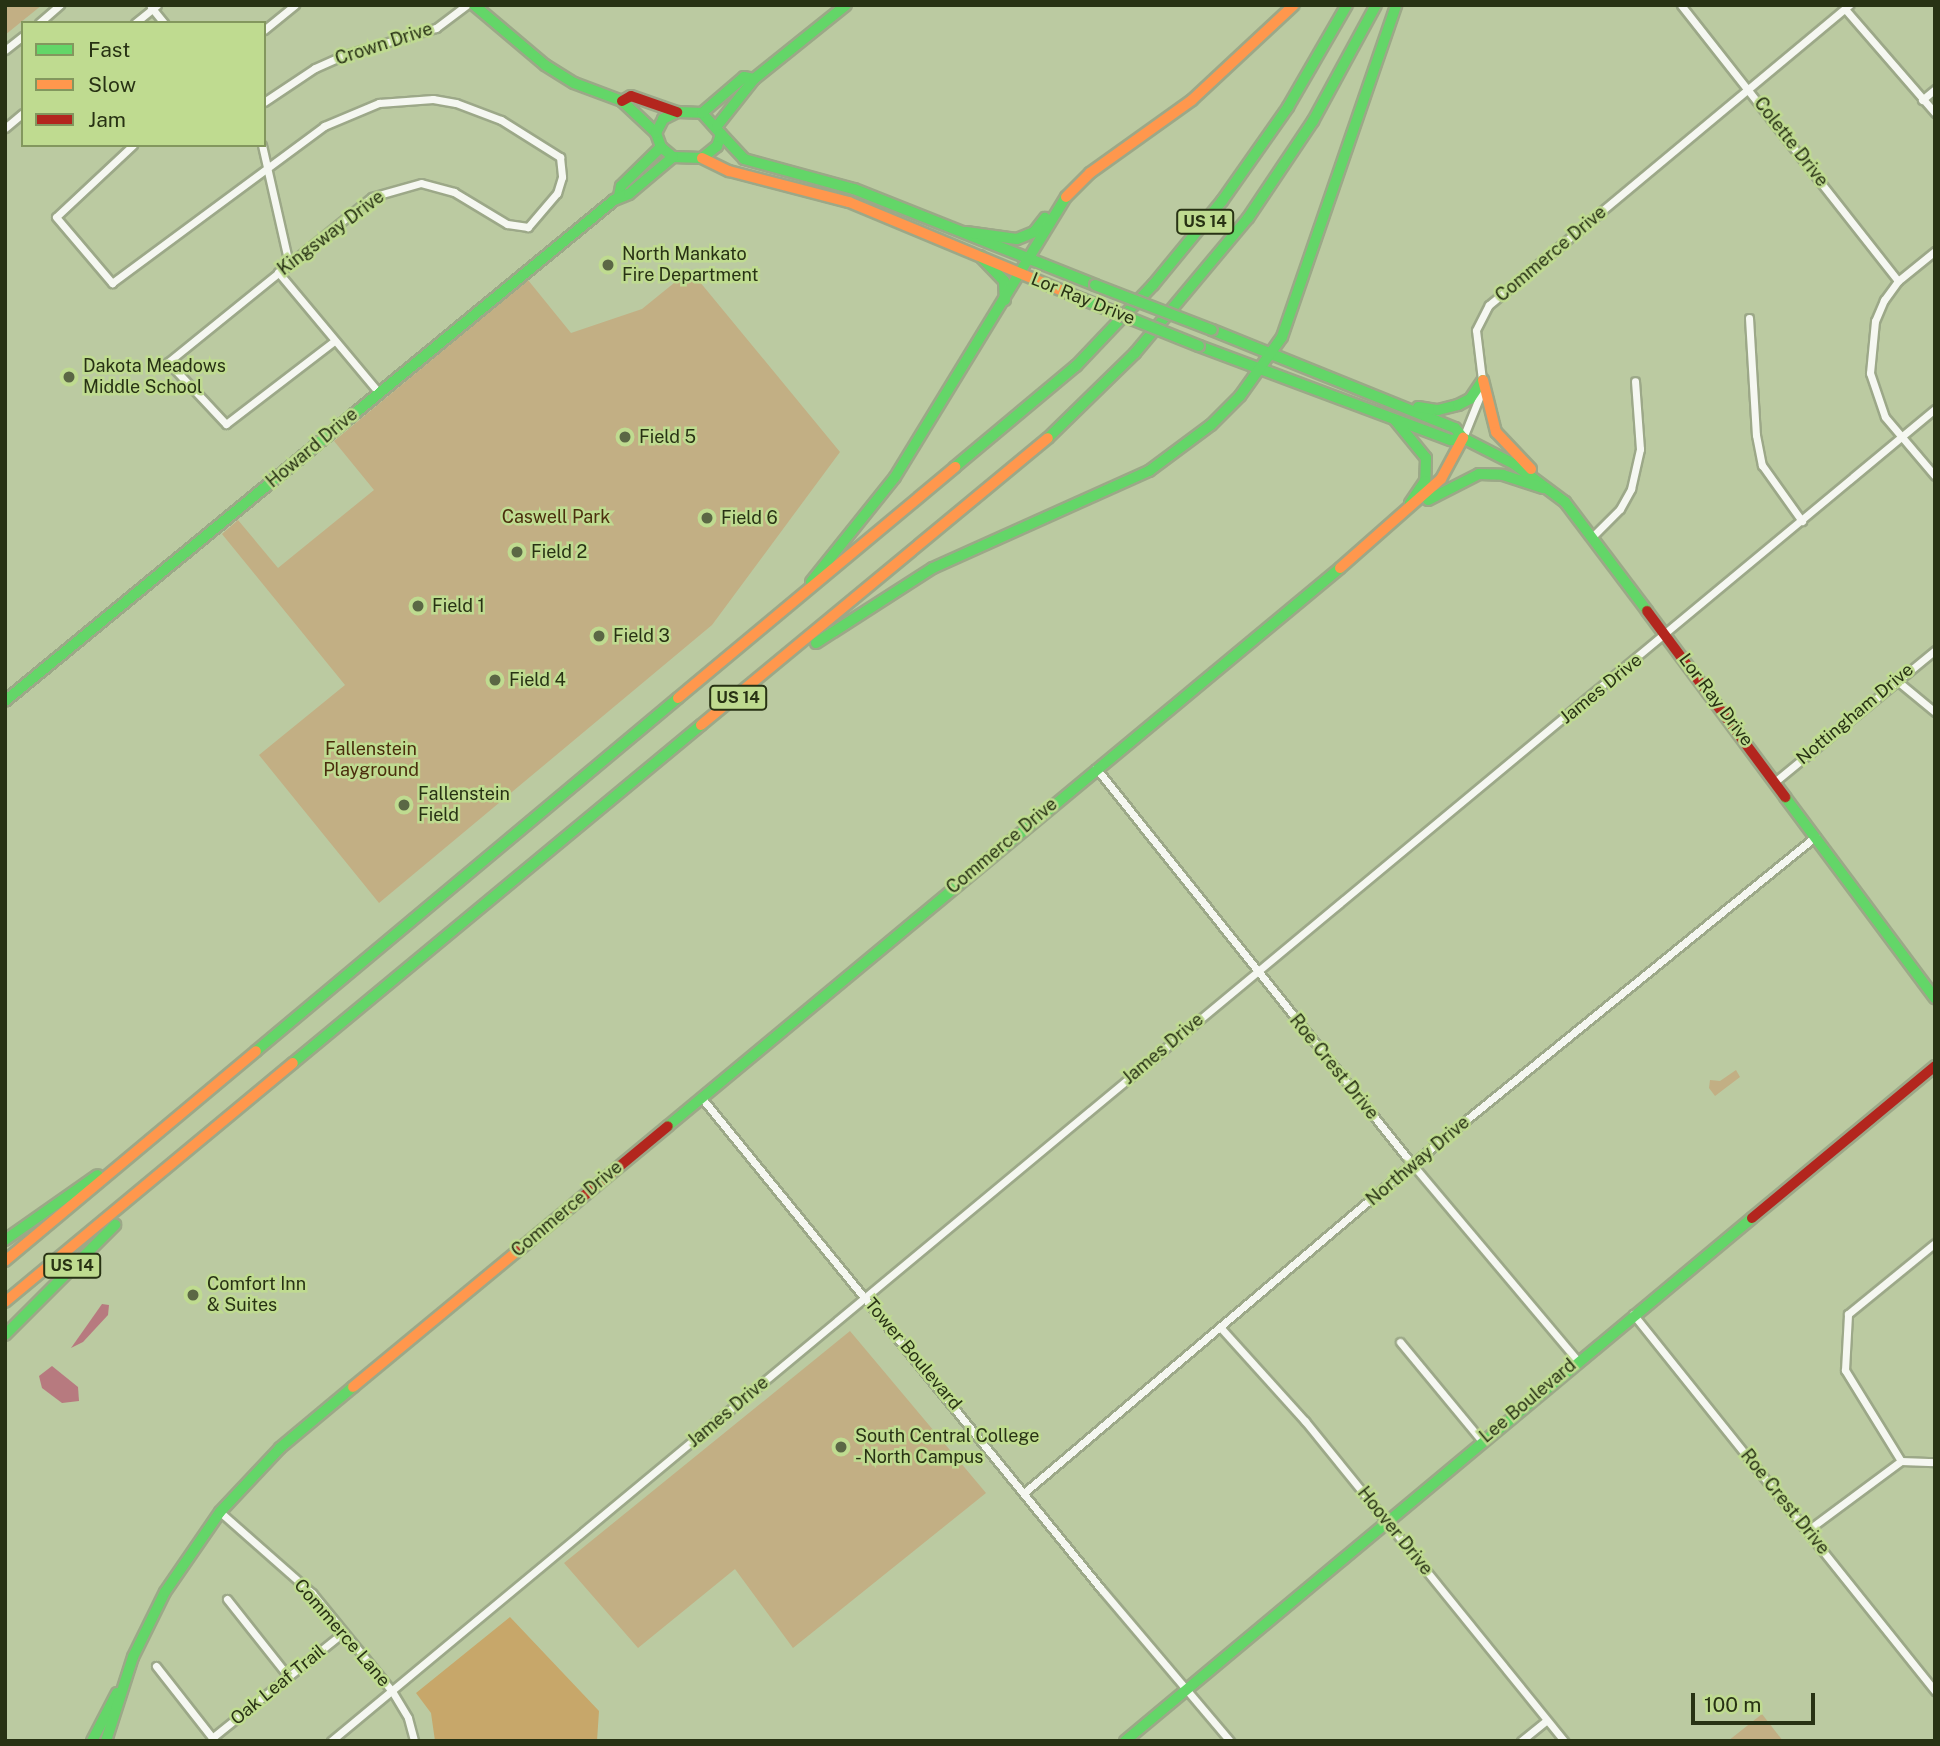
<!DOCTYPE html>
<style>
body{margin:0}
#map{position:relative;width:1940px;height:1746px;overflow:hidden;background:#bbcaa1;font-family:"Public Sans",sans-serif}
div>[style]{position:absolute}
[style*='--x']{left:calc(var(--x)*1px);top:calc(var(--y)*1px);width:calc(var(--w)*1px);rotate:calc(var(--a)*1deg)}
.green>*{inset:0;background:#c2af84}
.forest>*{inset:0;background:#c7a76a}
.water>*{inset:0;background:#b77a7f}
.roads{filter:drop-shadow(2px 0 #9ca888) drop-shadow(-2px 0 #9ca888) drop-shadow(0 2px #9ca888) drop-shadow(0 -2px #9ca888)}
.street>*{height:7px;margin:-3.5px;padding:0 3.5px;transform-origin:3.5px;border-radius:3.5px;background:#f5f7f1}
.fast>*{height:10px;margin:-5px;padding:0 5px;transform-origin:5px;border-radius:5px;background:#63d668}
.slow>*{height:10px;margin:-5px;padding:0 5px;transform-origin:5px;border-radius:5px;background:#ff974d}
.jam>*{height:10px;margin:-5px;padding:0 5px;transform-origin:5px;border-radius:5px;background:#b3261e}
.bridges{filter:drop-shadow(2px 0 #9ca888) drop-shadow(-2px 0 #9ca888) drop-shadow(0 2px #9ca888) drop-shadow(0 -2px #9ca888)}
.fast-bridge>*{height:10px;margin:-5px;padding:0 5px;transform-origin:5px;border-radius:5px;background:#63d668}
.dots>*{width:19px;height:19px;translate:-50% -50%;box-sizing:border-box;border:4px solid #bfdb90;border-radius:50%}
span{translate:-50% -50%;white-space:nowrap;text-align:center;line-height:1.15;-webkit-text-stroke:5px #bfdb90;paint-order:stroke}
.shield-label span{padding:2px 5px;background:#bfdb90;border:2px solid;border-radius:5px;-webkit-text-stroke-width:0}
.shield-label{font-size:16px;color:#283214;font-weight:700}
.street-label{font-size:18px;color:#283214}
.poi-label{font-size:18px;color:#283214}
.left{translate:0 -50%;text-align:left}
.park-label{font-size:18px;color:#4b2e0d}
.frame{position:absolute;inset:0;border:7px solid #283214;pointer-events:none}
.legend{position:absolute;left:21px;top:21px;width:245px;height:126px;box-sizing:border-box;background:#bfdb90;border:2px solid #83975e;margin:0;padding:9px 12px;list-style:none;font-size:21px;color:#283214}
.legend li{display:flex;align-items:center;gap:14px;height:35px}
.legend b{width:35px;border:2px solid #83975e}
.scale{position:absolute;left:1691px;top:1693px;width:124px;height:32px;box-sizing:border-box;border:4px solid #283214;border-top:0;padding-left:9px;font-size:21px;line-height:24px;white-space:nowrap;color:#283214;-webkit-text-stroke:5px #bfdb90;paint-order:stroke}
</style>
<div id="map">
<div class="green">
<div style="clip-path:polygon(5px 5px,42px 5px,5px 35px)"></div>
<div style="clip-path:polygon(690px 270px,840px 452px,712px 625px,379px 903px,259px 755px,345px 685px,222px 534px,238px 520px,278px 568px,374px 490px,334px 441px,528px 280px,571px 333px,642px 309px)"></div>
<div style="clip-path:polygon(1736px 1070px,1740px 1077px,1715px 1096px,1709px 1088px,1710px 1080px,1720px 1081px)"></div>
<div style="clip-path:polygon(850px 1331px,986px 1493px,793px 1648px,735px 1569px,638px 1648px,564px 1563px)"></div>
<div style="clip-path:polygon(1762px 1714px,1783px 1741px,1728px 1741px)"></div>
</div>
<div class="forest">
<div style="clip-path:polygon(510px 1617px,599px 1711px,597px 1741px,435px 1741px,431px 1713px,416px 1693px)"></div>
</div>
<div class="water">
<div style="clip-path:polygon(102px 1304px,109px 1305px,108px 1315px,83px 1342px,71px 1348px)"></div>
<div style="clip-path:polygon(52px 1366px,78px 1387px,79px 1401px,62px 1403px,42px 1388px,39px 1376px)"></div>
</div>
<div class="roads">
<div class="street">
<div style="--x:1681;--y:5;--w:351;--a:51.8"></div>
<div style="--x:151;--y:7;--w:21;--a:51"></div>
<div style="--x:1845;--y:9;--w:138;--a:49.1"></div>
<div style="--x:39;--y:23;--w:28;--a:-41"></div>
<div style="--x:135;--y:23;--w:28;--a:-39"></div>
<div style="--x:264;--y:30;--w:40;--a:-39"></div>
<div style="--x:5;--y:50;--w:23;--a:-38"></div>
<div style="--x:1922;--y:100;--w:17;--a:-40"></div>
<div style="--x:264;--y:102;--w:61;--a:-33.7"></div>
<div style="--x:315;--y:68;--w:32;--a:-24"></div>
<div style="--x:344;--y:55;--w:96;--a:-16.4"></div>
<div style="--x:436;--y:28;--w:38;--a:-37"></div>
<div style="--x:5;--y:128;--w:23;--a:-40"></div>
<div style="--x:133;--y:145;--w:105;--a:136.9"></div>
<div style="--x:56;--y:217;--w:87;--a:49.7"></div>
<div style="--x:112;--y:283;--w:264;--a:-36.5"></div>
<div style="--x:324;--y:126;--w:60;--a:-22.7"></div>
<div style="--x:379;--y:103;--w:54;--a:-4.2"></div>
<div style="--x:433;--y:99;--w:23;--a:10"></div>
<div style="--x:456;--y:103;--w:48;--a:20.7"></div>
<div style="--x:501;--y:120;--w:70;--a:32.1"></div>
<div style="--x:560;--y:157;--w:20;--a:84"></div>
<div style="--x:562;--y:177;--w:17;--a:107"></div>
<div style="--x:557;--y:193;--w:45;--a:130.5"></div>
<div style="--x:528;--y:227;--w:21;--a:-172"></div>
<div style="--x:507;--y:224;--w:62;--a:-148.9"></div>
<div style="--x:454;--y:192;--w:34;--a:-165"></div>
<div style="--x:421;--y:183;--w:51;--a:164.1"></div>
<div style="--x:372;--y:197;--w:262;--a:141"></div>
<div style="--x:168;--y:362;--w:85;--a:46.9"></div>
<div style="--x:226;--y:424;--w:136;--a:-37.5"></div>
<div style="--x:262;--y:145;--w:122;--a:77.2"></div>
<div style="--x:1935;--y:251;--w:48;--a:141"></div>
<div style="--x:1898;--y:281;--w:24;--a:126"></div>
<div style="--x:1884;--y:300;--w:23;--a:113"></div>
<div style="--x:1875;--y:321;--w:52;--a:95.5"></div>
<div style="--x:1870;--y:373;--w:46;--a:71.2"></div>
<div style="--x:1885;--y:417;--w:77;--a:49.7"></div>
<div style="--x:278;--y:272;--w:158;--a:50.1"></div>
<div style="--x:1749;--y:318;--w:117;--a:86.6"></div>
<div style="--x:1756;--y:435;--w:31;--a:79"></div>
<div style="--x:1762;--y:465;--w:69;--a:54.5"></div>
<div style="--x:1463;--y:438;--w:54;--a:-68.2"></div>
<div style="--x:1483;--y:388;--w:58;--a:-96.9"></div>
<div style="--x:1476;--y:330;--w:28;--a:-63"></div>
<div style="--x:1489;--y:305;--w:469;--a:-39.8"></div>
<div style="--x:1593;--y:536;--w:38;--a:-45"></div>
<div style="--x:1620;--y:509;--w:23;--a:-61"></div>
<div style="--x:1631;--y:489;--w:41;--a:-77.3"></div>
<div style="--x:1640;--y:449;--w:68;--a:-94.2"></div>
<div style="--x:1895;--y:679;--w:52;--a:39.5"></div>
<div style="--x:1096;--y:768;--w:507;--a:51.41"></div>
<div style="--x:1412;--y:1164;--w:256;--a:49.9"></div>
<div style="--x:1777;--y:780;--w:205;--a:-39.4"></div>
<div style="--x:701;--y:1097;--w:635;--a:50.88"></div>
<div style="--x:1102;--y:1590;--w:198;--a:49.7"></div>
<div style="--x:1633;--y:1314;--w:483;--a:51.3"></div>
<div style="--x:1220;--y:1327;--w:127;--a:47.9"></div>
<div style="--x:1305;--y:1421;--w:412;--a:51"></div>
<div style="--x:1400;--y:1342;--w:127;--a:50.4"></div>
<div style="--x:1901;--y:1461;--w:107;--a:-121.6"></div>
<div style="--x:1845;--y:1370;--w:56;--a:-86.9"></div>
<div style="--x:1848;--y:1314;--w:112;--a:-39.2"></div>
<div style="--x:1025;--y:1492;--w:507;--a:-40.28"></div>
<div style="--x:1412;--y:1164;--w:520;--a:-39.07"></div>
<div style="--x:220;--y:1512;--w:123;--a:41.4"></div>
<div style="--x:312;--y:1593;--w:127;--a:50.8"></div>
<div style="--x:392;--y:1691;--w:31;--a:59"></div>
<div style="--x:408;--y:1718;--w:24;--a:75"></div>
<div style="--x:1808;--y:1530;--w:116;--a:-36.6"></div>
<div style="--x:1901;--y:1461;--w:34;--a:2"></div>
<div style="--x:227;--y:1599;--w:98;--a:51.6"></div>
<div style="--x:156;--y:1666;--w:94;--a:51.9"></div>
<div style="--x:212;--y:1738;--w:169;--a:-38.8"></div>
<div style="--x:331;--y:1741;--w:2085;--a:-39.71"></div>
<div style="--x:1521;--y:1741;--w:33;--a:-39"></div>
</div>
<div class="fast">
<div style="--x:474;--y:5;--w:93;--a:40.2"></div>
<div style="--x:545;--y:65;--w:34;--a:32"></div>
<div style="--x:574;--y:83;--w:51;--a:20.6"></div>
<div style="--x:622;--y:101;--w:47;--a:43.3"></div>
<div style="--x:677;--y:112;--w:25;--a:2"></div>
<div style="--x:702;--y:113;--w:28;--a:48"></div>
<div style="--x:721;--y:134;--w:13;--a:108"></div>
<div style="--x:717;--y:146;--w:19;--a:141"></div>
<div style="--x:702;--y:158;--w:29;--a:-178"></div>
<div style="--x:673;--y:157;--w:16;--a:-140"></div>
<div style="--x:661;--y:147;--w:15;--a:-110"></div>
<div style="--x:656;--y:133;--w:16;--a:-63"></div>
<div style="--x:663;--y:119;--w:16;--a:-27"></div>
<div style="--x:702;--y:113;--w:55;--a:-40.6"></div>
<div style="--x:744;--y:77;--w:10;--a:11"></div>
<div style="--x:717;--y:126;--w:60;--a:-51.8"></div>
<div style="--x:754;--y:79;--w:118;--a:-38.8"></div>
<div style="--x:721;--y:134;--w:34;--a:47"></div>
<div style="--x:744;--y:159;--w:114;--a:15.3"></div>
<div style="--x:854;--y:189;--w:259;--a:21.7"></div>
<div style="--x:619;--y:196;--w:10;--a:-79"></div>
<div style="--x:621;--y:186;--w:56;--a:-44.3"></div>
<div style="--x:966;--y:232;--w:51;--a:7.8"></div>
<div style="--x:1017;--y:239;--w:18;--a:-22"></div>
<div style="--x:1034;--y:232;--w:18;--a:-52"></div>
<div style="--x:980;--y:256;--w:35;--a:46"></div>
<div style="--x:1004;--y:281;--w:19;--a:87"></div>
<div style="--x:1212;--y:330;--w:262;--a:22"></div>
<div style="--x:1455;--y:428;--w:13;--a:51"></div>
<div style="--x:1463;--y:438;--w:57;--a:27"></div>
<div style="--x:1514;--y:464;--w:64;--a:36.7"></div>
<div style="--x:1565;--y:502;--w:136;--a:53"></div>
<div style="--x:1199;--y:346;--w:269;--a:20.5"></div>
<div style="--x:1451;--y:440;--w:12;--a:-9"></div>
<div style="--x:1418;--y:407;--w:20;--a:9"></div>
<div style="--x:1438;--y:410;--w:21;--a:-14"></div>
<div style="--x:1458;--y:405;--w:13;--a:-27"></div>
<div style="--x:1470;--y:399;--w:23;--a:-56"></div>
<div style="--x:1395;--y:420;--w:49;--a:50.8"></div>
<div style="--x:1426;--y:458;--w:23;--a:92"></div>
<div style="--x:1425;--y:481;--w:27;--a:124"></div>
<div style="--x:1048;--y:438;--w:122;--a:-44.3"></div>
<div style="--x:1135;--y:353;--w:176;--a:-50.1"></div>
<div style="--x:1248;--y:218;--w:117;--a:-56.2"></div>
<div style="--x:1313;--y:121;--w:132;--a:-61.5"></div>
<div style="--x:955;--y:467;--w:158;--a:-39.9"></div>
<div style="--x:1076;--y:366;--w:112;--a:-46.5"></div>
<div style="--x:1153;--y:285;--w:109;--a:-50.6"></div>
<div style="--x:1222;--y:201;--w:115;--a:-54.9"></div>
<div style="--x:1288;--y:107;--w:118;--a:-60"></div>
<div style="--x:1428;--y:500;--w:57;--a:-27"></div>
<div style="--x:1479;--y:474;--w:24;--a:2"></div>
<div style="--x:1503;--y:475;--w:42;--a:18"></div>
<div style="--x:811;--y:582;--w:134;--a:-51.3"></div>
<div style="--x:895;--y:477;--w:328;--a:-58.6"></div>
<div style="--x:816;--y:643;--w:139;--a:-32.7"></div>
<div style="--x:933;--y:568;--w:237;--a:-24.2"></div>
<div style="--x:1149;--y:471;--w:77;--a:-36.6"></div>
<div style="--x:1211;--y:425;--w:41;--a:-45"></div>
<div style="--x:1240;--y:396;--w:72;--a:-54.6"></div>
<div style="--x:1282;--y:337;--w:351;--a:-71"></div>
<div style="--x:5;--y:701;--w:789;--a:-39.44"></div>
<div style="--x:614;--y:200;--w:16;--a:-22"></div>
<div style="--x:629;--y:194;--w:57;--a:-40.1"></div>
<div style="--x:1785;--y:797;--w:251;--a:53.3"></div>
<div style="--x:256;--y:1051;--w:550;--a:-39.91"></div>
<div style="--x:293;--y:1063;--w:530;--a:-39.64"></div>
<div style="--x:668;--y:1126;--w:873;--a:-39.7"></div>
<div style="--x:5;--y:1240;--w:113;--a:-35"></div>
<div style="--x:5;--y:1335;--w:156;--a:-45"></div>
<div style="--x:92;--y:1741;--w:54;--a:-62.5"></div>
<div style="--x:106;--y:1741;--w:88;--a:-72.2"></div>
<div style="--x:133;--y:1657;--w:72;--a:-63.8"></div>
<div style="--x:165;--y:1592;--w:97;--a:-55.5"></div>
<div style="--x:220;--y:1512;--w:88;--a:-46.8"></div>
<div style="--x:280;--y:1448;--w:95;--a:-39.9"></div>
<div style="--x:1125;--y:1741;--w:816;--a:-39.83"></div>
</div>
<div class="slow">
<div style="--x:702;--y:158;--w:30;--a:26"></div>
<div style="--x:729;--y:171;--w:124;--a:14.5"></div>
<div style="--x:849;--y:202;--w:252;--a:22.6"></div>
<div style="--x:1066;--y:197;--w:34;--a:-45"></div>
<div style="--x:1090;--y:173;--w:125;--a:-35.6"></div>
<div style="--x:1192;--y:100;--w:139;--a:-43"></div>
<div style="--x:1483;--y:380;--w:54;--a:76"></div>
<div style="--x:1496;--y:432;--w:51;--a:46.6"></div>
<div style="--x:1340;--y:568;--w:135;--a:-41.4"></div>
<div style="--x:1441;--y:479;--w:47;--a:-61.8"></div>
<div style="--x:678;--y:698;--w:361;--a:-39.8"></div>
<div style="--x:701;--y:725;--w:450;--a:-39.6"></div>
<div style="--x:5;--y:1261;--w:327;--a:-39.9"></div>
<div style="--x:5;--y:1302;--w:374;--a:-39.7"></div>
<div style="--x:353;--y:1387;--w:217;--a:-39.6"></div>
</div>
<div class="jam">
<div style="--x:622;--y:101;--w:10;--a:-29"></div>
<div style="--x:631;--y:96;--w:49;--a:19.2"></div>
<div style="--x:1647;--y:611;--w:232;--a:53.4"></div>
<div style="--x:1752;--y:1218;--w:238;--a:-39.7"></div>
<div style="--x:520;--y:1249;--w:192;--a:-39.7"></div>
</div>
</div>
<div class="bridges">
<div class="fast-bridge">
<div style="--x:1095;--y:285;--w:125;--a:21"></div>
<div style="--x:1082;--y:299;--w:126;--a:21.9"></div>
</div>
</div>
<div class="dots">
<div style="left:608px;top:265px;background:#5b6745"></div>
<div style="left:69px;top:377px;background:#5b6745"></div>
<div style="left:625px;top:437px;background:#5b6745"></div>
<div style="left:707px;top:518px;background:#5b6745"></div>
<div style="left:517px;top:552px;background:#5b6745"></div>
<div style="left:418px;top:606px;background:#5b6745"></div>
<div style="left:599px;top:636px;background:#5b6745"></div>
<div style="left:495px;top:680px;background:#5b6745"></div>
<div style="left:404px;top:805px;background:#5b6745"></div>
<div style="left:193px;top:1295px;background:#5b6745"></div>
<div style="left:841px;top:1447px;background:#5b6745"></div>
</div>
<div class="shield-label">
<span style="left:1205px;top:222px">US 14</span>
<span style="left:738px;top:698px">US 14</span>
<span style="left:72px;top:1266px">US 14</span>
</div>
<div class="street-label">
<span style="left:384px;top:44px;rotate:-18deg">Crown Drive</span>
<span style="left:1791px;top:142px;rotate:52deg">Colette Drive</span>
<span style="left:331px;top:233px;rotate:-37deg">Kingsway Drive</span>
<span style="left:1551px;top:254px;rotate:-40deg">Commerce Drive</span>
<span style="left:1083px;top:299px;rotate:22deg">Lor Ray Drive</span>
<span style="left:312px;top:448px;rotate:-40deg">Howard Drive</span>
<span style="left:1601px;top:689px;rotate:-39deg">James Drive</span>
<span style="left:1716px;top:700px;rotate:53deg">Lor Ray Drive</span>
<span style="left:1855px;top:714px;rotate:-40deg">Nottingham Drive</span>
<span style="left:1002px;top:846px;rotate:-40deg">Commerce Drive</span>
<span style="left:1163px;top:1049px;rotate:-40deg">James Drive</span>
<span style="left:1334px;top:1067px;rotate:51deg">Roe Crest Drive</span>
<span style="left:1418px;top:1161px;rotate:-40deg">Northway Drive</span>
<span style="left:567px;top:1209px;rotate:-40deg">Commerce Drive</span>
<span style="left:913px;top:1354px;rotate:50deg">Tower Boulevard</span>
<span style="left:1528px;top:1401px;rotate:-40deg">Lee Boulevard</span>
<span style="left:728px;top:1412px;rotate:-40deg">James Drive</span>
<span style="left:1785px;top:1502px;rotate:51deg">Roe Crest Drive</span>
<span style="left:1395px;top:1531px;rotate:51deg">Hoover Drive</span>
<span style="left:342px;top:1633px;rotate:49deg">Commerce Lane</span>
<span style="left:278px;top:1685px;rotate:-39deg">Oak Leaf Trail</span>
</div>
<div class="poi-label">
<span class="left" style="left:622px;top:265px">North Mankato<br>Fire Department</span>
<span class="left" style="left:83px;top:377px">Dakota Meadows<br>Middle School</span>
<span class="left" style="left:639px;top:437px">Field 5</span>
<span class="left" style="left:721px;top:518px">Field 6</span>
<span class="left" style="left:531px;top:552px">Field 2</span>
<span class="left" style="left:432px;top:606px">Field 1</span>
<span class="left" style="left:613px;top:636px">Field 3</span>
<span class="left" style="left:509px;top:680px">Field 4</span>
<span class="left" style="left:418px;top:805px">Fallenstein<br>Field</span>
<span class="left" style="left:207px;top:1295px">Comfort Inn<br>&amp; Suites</span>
<span class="left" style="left:855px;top:1447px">South Central College<br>- North Campus</span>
</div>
<div class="park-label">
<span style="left:556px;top:517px">Caswell Park</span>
<span style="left:371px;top:760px">Fallenstein<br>Playground</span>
</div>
<div class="frame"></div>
<ul class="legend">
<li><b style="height:9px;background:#63d668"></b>Fast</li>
<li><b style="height:9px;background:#ff974d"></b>Slow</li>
<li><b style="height:9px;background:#b3261e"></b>Jam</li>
</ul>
<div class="scale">100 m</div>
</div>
